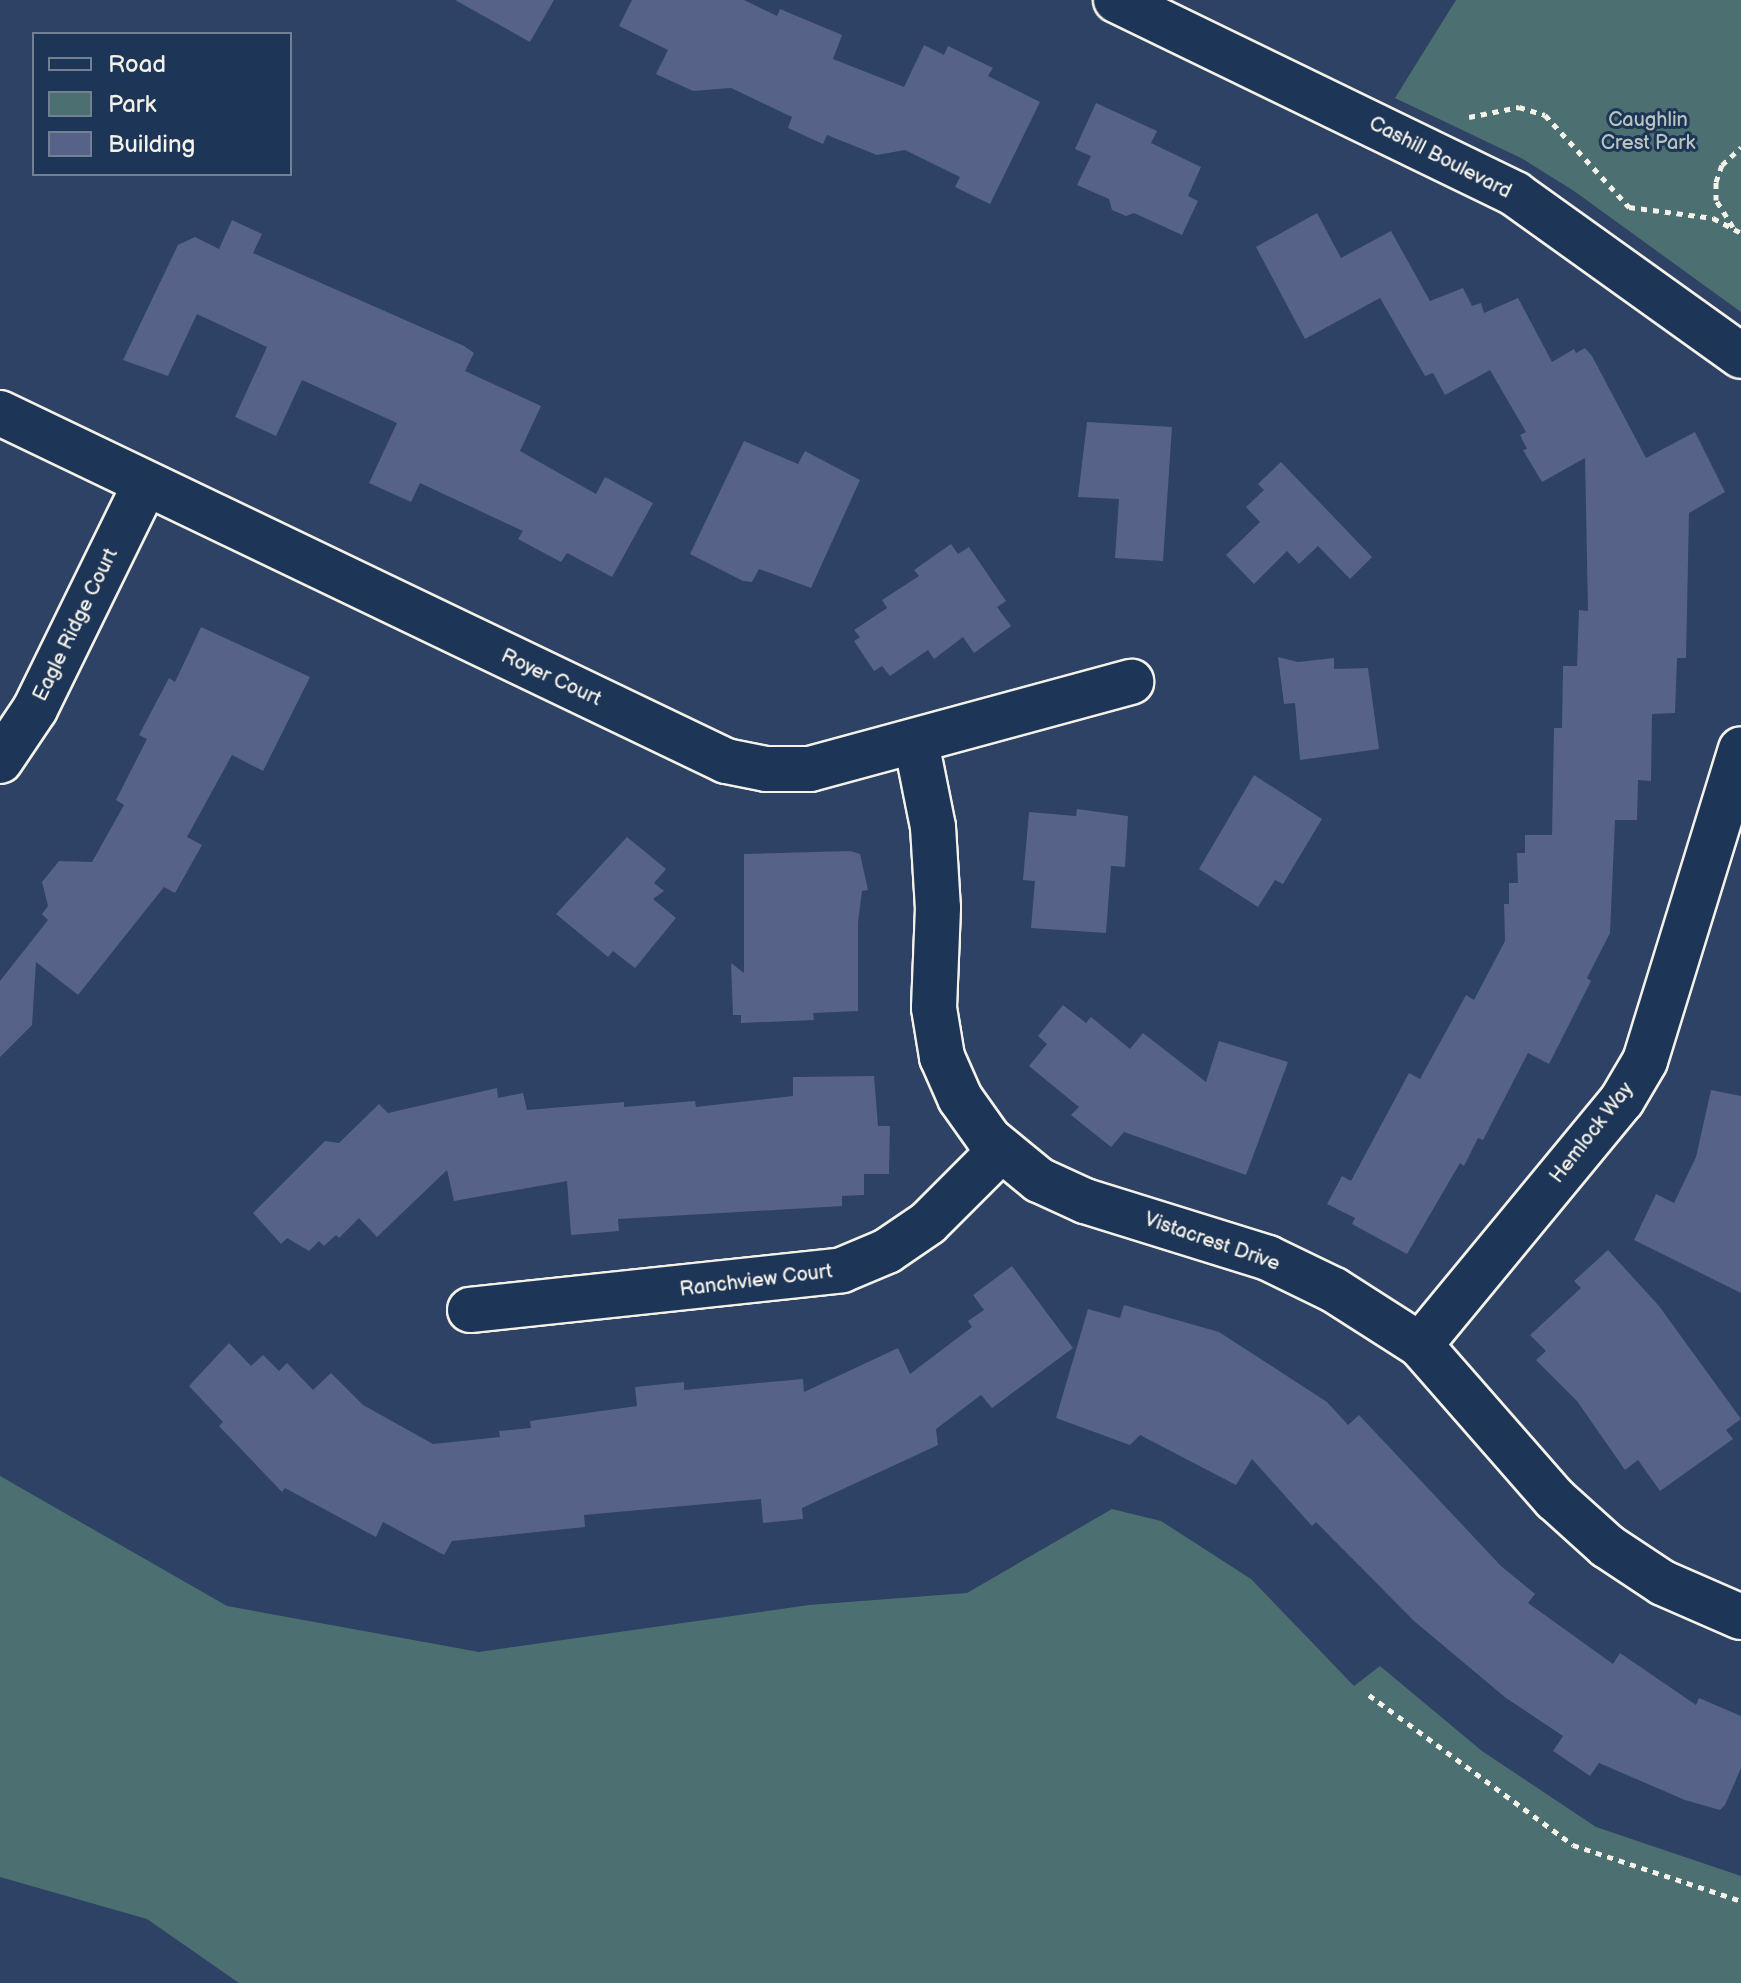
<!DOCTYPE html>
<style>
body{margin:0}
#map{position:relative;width:1741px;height:1983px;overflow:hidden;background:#2d4265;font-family:"Balsamiq Sans",sans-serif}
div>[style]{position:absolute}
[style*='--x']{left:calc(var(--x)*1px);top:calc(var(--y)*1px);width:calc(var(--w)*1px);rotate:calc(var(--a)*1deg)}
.green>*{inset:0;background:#4c7071}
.building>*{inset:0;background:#566288}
.path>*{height:5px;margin-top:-2.5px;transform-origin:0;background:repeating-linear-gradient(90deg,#f4f1e8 0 6px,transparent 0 12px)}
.roads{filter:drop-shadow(2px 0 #f4f1e8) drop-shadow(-2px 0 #f4f1e8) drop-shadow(0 2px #f4f1e8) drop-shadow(0 -2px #f4f1e8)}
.minor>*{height:44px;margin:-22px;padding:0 22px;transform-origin:22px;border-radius:22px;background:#1d3557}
.tertiary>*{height:44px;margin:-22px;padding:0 22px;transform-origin:22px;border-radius:22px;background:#1d3557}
span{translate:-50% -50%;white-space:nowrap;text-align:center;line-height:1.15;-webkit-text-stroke:6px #1d3557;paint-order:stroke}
.park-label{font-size:20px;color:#b9c4be}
.street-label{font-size:20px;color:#f4f1e8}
.legend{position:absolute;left:32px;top:32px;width:260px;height:144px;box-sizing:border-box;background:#1d3557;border:2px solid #738091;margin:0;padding:10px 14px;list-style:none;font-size:24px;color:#f4f1e8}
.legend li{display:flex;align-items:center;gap:16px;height:40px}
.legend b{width:40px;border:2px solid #738091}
</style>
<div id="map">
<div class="green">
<div style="clip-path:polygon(1456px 0,1741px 0,1741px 312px,1574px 191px,1521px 158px,1395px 98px)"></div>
<div style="clip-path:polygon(0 1476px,227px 1606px,479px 1652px,809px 1605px,967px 1593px,1112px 1509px,1161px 1521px,1251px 1579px,1354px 1686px,1380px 1666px,1482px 1751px,1596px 1827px,1741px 1876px,1741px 1983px,239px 1983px,147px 1919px,0 1877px)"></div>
</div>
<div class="building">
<div style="clip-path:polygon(455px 0,554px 0,530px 42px)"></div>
<div style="clip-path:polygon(632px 0,744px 0,777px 16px,780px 9px,842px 35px,833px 59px,904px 87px,924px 45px,944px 55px,948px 46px,993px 68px,988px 76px,1040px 102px,990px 204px,955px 187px,960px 177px,905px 150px,877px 155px,827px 135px,823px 144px,788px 128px,792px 117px,731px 88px,693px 91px,656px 74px,668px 50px,619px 26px)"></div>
<div style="clip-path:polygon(1096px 103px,1157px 131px,1151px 143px,1201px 167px,1188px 196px,1198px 201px,1182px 235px,1134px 213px,1126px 216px,1112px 210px,1109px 199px,1077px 185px,1091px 156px,1075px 149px)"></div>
<div style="clip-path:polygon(1317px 213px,1341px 258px,1391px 231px,1430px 301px,1463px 288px,1472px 306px,1481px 303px,1484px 313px,1518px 298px,1552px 362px,1574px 349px,1576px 353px,1585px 348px,1592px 356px,1646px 458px,1695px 432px,1725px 492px,1689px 513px,1686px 658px,1677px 658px,1675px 713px,1652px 714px,1651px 781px,1638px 780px,1637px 820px,1615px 820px,1610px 933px,1587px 978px,1591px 981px,1549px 1064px,1528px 1053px,1483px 1140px,1478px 1138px,1464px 1166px,1460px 1163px,1407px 1254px,1352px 1224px,1355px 1218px,1327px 1204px,1342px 1176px,1351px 1181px,1409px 1073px,1420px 1079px,1466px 995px,1474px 1000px,1505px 941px,1504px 904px,1509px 904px,1509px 883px,1518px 883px,1517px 853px,1525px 853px,1525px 835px,1552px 835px,1554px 728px,1562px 728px,1563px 666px,1577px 666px,1579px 610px,1588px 611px,1585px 458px,1542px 482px,1523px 450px,1527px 449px,1520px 435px,1526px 432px,1490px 370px,1445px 395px,1433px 373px,1425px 376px,1380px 298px,1305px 339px,1256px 247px)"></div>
<div style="clip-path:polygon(232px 220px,262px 234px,253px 253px,464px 346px,474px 353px,465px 371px,541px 406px,520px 451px,596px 494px,605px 477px,653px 503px,612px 577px,567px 553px,561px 562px,518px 539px,523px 531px,420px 483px,411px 502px,369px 483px,397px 423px,302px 380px,276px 436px,235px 417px,267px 347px,197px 314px,168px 376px,123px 360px,178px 245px,195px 237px,219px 249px)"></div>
<div style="clip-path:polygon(1087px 422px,1172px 427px,1163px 561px,1115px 558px,1119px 499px,1078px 497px)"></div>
<div style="clip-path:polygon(744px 441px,798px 464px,805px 451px,860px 480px,811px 588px,759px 569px,752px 582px,743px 581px,690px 554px)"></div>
<div style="clip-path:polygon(1281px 462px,1372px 557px,1350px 579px,1318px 546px,1299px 564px,1287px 551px,1254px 584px,1226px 555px,1260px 522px,1246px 507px,1264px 490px,1258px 484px)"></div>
<div style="clip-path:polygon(951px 544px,958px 554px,969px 547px,1006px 601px,997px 607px,1011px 626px,974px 653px,963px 637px,934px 659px,928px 650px,890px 676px,882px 666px,874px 671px,854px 641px,860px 637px,854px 630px,887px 608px,882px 600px,919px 576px,914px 570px)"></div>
<div style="clip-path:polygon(201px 627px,310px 677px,263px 771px,232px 755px,187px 837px,202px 845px,175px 893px,164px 887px,78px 995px,36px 962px,32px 1025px,0 1057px,0 981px,48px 920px,42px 914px,48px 906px,42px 882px,59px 861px,92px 862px,124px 805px,116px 800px,147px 739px,139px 735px,169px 678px,175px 682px)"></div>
<div style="clip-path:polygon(1278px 657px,1298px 662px,1334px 658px,1334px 669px,1368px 668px,1379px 749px,1300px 760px,1295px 703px,1284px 704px)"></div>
<div style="clip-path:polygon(1254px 775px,1322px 819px,1283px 884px,1275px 880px,1258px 907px,1199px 869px)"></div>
<div style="clip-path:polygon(1077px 809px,1128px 816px,1125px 867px,1111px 866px,1106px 933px,1031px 928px,1035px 881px,1023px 880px,1029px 812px,1076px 816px)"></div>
<div style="clip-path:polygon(627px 837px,666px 869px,654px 883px,664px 891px,653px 899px,676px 918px,635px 968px,613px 951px,608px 957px,556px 914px)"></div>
<div style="clip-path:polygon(850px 851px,860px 854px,868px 890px,862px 891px,858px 923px,858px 1011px,813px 1013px,814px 1020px,741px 1023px,741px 1015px,733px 1015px,731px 963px,744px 973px,744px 854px)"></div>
<div style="clip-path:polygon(1063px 1005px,1086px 1023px,1091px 1017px,1130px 1049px,1143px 1033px,1206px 1082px,1219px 1041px,1288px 1062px,1246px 1175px,1124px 1132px,1111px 1147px,1071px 1115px,1079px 1107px,1029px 1066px,1047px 1044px,1038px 1036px)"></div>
<div style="clip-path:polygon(874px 1076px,878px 1126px,890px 1126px,889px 1174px,864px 1174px,864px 1195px,842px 1196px,842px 1206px,618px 1219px,619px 1231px,571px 1235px,567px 1181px,454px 1201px,447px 1170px,377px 1237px,359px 1218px,339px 1238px,336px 1235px,324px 1246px,319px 1241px,309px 1251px,287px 1238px,281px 1244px,253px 1213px,325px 1141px,339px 1143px,379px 1104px,388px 1113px,497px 1088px,498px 1098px,523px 1093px,527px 1110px,624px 1102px,624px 1107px,695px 1101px,696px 1107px,793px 1096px,793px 1077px)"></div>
<div style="clip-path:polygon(1711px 1090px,1741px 1096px,1741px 1293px,1634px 1240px,1656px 1194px,1674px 1203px,1696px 1157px)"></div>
<div style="clip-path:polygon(1608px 1250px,1659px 1306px,1741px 1419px,1726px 1430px,1733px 1439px,1660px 1491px,1638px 1460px,1625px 1470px,1577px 1401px,1536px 1360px,1546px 1351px,1530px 1335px,1581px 1288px,1574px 1281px)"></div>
<div style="clip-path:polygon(1012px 1266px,1073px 1348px,992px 1408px,981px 1395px,936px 1429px,938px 1445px,802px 1508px,803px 1519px,763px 1523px,761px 1499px,584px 1515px,585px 1527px,452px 1541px,444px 1555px,383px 1522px,376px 1537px,285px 1488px,282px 1492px,219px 1426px,223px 1422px,189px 1386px,229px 1343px,251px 1366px,263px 1355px,279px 1371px,287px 1363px,313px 1390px,331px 1373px,363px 1405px,433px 1444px,500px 1437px,499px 1431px,531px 1428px,530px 1421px,637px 1406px,635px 1387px,684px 1382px,684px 1390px,803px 1379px,804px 1392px,898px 1348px,910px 1374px,972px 1327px,968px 1321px,984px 1310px,973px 1295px)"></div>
<div style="clip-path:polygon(1124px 1305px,1219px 1332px,1327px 1402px,1348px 1425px,1359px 1415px,1501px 1566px,1535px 1594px,1528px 1603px,1613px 1664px,1620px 1653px,1696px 1705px,1699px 1698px,1741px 1716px,1741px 1768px,1725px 1805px,1720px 1810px,1685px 1800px,1599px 1763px,1590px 1776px,1553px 1751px,1563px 1736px,1506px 1698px,1414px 1621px,1316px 1522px,1312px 1526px,1252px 1459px,1236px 1485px,1140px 1435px,1130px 1445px,1056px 1418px,1088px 1309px,1120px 1318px)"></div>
</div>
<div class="path">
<div style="--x:1469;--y:117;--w:51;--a:-11.3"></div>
<div style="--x:1519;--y:107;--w:27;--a:17"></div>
<div style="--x:1545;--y:115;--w:125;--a:47.6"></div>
<div style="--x:1629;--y:207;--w:85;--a:7.5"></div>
<div style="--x:1713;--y:218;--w:32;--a:28"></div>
<div style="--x:1733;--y:227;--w:32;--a:-122"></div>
<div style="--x:1716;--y:200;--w:18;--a:-90"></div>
<div style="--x:1716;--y:182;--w:18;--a:-71"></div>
<div style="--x:1722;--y:165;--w:26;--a:-43"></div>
<div style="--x:1369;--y:1695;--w:253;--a:36.3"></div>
<div style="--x:1573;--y:1845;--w:177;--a:18.4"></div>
</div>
<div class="roads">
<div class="minor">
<div style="--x:0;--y:413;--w:805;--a:25.61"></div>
<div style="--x:726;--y:761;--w:41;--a:11.3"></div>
<div style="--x:766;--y:769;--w:44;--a:0"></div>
<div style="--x:810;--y:769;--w:333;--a:-15.2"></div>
<div style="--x:916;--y:742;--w:87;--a:78.7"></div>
<div style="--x:933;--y:827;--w:81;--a:86.5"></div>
<div style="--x:938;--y:908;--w:100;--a:92.3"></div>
<div style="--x:934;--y:1008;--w:50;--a:80.7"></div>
<div style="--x:942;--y:1057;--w:45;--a:66.3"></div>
<div style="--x:960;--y:1098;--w:50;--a:54.7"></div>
<div style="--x:989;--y:1139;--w:65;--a:39.4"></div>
<div style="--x:1039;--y:1180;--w:51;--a:24.5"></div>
<div style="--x:1085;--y:1201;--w:192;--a:17.3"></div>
<div style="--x:1268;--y:1258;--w:73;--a:25.9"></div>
<div style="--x:1334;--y:1290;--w:102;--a:32.6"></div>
<div style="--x:1420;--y:1345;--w:205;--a:48.8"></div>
<div style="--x:1555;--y:1499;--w:70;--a:42.1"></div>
<div style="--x:1607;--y:1546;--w:67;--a:33.5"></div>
<div style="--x:1663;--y:1583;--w:85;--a:23.6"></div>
<div style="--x:0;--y:761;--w:63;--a:-56.1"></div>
<div style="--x:35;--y:709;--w:250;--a:-63.9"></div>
<div style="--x:470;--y:1310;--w:374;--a:-6.1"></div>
<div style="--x:842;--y:1270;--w:49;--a:-22.9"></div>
<div style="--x:887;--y:1251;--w:50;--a:-34.3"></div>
<div style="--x:928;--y:1223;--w:102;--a:-45"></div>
<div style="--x:1420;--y:1345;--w:318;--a:-50.5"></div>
<div style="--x:1622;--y:1100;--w:45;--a:-59.5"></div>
<div style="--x:1645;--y:1061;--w:326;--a:-72.9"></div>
</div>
<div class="tertiary">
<div style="--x:1116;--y:0;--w:444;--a:25.9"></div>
<div style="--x:1515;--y:194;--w:278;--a:35.6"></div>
</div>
</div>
<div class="park-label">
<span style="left:1648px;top:132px">Caughlin<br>Crest Park</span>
</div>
<div class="street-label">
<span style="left:1440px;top:158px;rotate:27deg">Cashill Boulevard</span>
<span style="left:76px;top:625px;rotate:-64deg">Eagle Ridge Court</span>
<span style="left:551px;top:678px;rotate:25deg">Royer Court</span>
<span style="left:1592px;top:1133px;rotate:-52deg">Hemlock Way</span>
<span style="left:1212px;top:1242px;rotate:19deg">Vistacrest Drive</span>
<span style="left:756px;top:1281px;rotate:-7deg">Ranchview Court</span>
</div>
<ul class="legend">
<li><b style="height:10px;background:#1d3557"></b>Road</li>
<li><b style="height:22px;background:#4c7071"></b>Park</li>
<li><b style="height:22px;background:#566288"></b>Building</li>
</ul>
</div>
